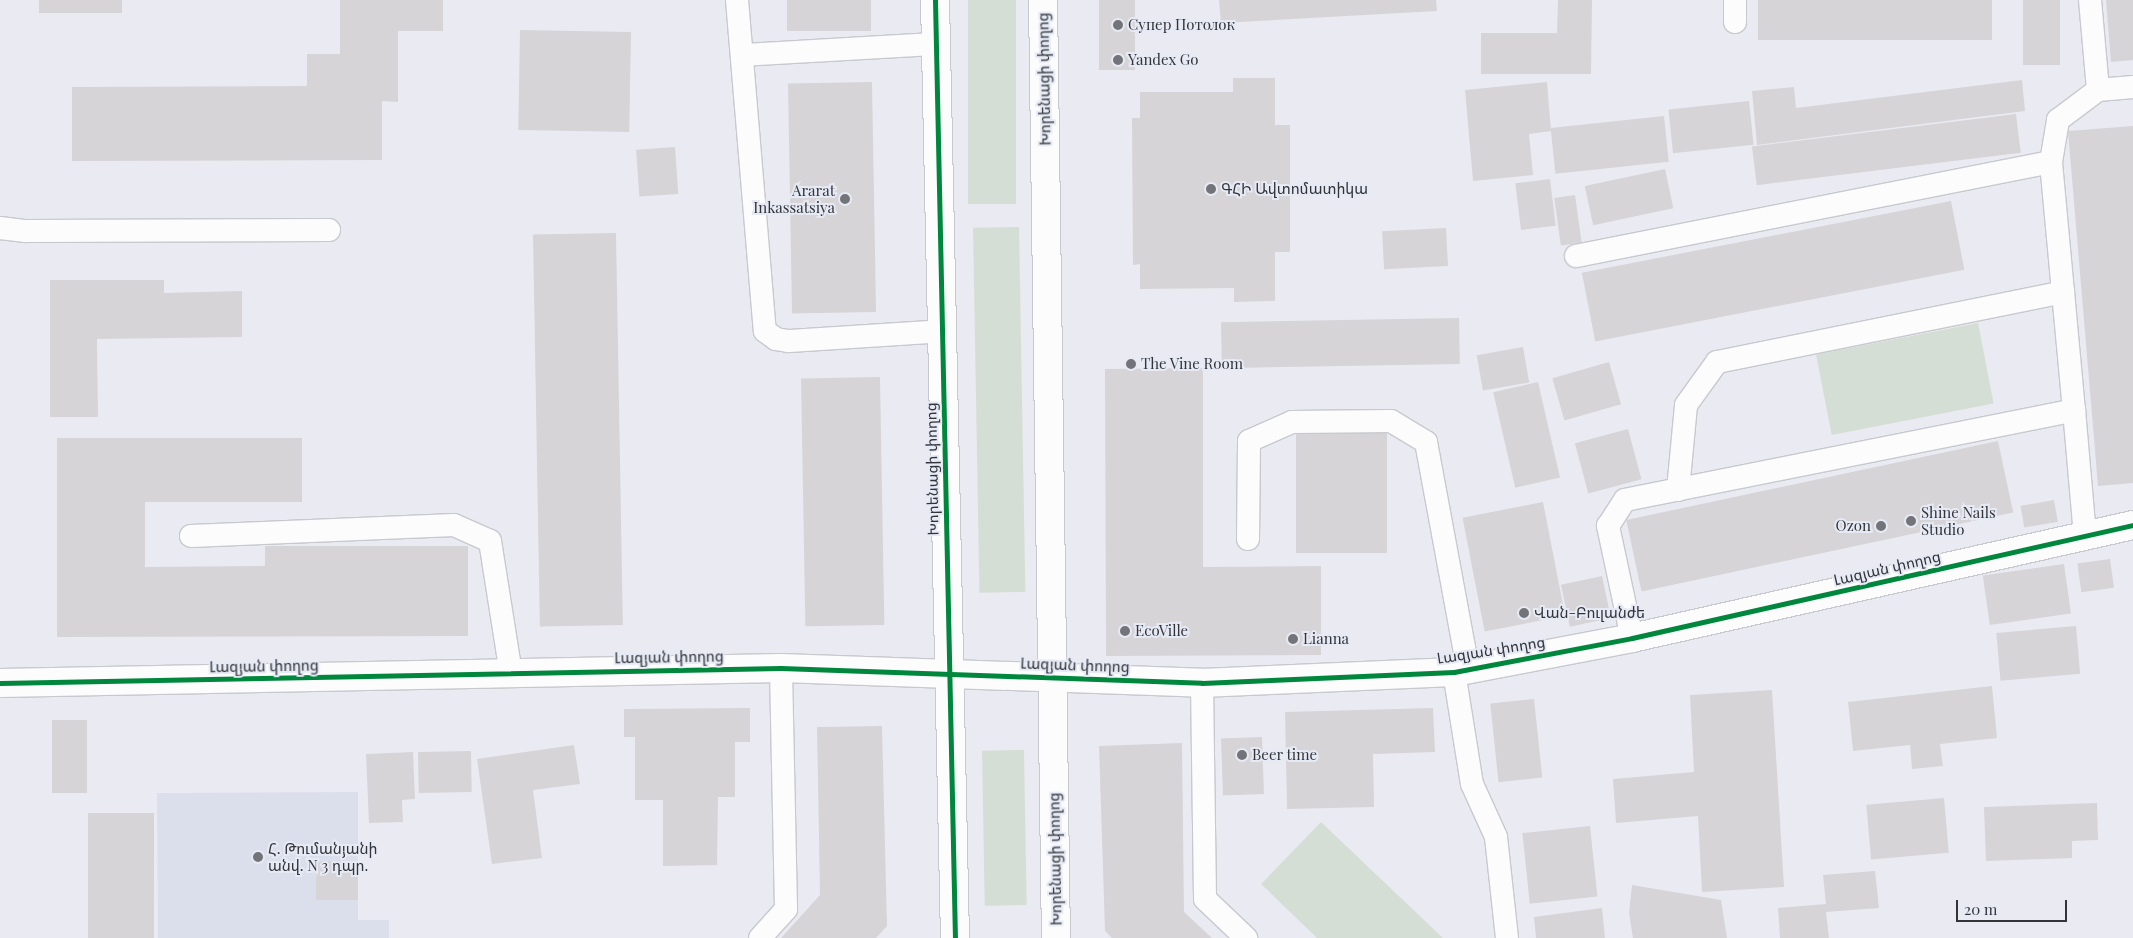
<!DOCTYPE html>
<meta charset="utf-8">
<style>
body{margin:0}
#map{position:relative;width:2133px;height:938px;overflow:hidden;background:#eaebf2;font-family:"Playfair Display","Noto Sans Armenian",serif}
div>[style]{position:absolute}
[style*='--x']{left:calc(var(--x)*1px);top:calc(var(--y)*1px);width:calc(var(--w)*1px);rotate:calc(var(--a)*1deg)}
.built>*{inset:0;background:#dbdfec}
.green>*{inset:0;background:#d5ded4;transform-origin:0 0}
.building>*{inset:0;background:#d6d4d6;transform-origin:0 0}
.roads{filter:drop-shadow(1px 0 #c8c9ce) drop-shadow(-1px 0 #c8c9ce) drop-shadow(0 1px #c8c9ce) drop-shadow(0 -1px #c8c9ce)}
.service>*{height:22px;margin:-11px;padding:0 11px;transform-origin:11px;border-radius:11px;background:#fcfcfd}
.minor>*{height:28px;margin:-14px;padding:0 14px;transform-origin:14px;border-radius:14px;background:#fcfcfd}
.tertiary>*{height:28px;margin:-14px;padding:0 14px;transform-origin:14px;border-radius:14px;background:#fcfcfd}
.cycleway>*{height:5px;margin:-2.5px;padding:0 2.5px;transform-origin:2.5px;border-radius:2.5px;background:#00873e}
.dots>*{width:14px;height:14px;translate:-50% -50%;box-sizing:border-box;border:2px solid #e6eaf5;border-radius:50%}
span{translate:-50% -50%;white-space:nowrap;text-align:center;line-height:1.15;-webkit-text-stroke:4px #e6eaf5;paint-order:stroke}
.poi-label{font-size:15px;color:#323438}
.left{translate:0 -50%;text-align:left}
.right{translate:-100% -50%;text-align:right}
.street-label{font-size:15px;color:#323438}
.scale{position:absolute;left:1956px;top:900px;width:111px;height:22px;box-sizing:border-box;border:2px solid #323438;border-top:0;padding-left:6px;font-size:15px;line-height:18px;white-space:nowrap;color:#323438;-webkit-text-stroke:4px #e6eaf5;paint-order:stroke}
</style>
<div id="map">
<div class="built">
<div style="clip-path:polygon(358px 792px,358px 920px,389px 920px,389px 938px,158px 938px,157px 793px)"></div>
</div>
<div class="green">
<div style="left:968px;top:0;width:48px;height:204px"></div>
<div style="left:1019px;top:227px;width:365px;height:46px;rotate:89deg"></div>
<div style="left:1978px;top:323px;width:82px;height:165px;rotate:79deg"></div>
<div style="left:1024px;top:750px;width:155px;height:42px;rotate:89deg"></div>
<div style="clip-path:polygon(1321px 822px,1443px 938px,1317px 938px,1261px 884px)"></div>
</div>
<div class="building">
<div style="left:39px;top:0;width:83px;height:13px"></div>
<div style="clip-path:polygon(340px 0,443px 0,443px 31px,398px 31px,398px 102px,382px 101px,382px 160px,72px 161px,72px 87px,307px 86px,307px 54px,340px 54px)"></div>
<div style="left:787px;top:0;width:84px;height:31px"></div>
<div style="left:1099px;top:0;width:36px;height:70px"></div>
<div style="clip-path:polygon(1219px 0,1436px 0,1437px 11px,1221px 23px)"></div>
<div style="clip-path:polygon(1558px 0,1592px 0,1591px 74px,1481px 74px,1481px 33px,1557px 33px)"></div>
<div style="left:1758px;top:0;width:234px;height:40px"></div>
<div style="left:2023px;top:0;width:37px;height:65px"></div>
<div style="clip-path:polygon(2106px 0,2133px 0,2133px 60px,2111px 62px)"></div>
<div style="left:520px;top:30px;width:111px;height:100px;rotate:1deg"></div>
<div style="clip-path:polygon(1233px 78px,1275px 78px,1275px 125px,1290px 125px,1290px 252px,1275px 252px,1275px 301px,1234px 302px,1234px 288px,1140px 289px,1140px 264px,1133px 265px,1132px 118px,1140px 118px,1140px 92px,1233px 92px)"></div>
<div style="clip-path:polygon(2022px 80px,2025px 111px,1757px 145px,1752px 91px,1794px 87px,1796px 108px)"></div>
<div style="left:872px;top:82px;width:230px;height:84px;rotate:89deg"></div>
<div style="clip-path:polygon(1547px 82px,1551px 131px,1529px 134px,1533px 175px,1473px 181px,1465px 90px)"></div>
<div style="left:1749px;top:101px;width:44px;height:81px;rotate:84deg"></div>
<div style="left:2016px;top:114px;width:39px;height:266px;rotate:83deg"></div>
<div style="left:1664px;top:116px;width:46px;height:114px;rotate:84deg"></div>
<div style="clip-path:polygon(2133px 126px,2133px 483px,2098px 486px,2068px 131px)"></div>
<div style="left:675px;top:147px;width:47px;height:39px;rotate:86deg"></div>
<div style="left:1665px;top:169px;width:40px;height:82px;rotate:78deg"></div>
<div style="left:1550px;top:179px;width:47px;height:35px;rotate:83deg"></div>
<div style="left:1575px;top:195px;width:48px;height:21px;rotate:82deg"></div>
<div style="left:1951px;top:201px;width:70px;height:376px;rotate:79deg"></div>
<div style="left:1446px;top:228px;width:38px;height:64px;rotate:87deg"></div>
<div style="left:616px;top:233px;width:392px;height:83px;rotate:89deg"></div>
<div style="clip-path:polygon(50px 280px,164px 280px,164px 293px,242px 291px,242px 337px,97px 339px,98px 417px,50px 417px)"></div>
<div style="left:1459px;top:318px;width:46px;height:238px;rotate:89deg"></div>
<div style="left:1523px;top:347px;width:36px;height:47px;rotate:80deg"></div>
<div style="left:1609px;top:362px;width:44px;height:59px;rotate:74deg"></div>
<div style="clip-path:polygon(1203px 368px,1203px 567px,1321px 566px,1321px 655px,1106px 656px,1105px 369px)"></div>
<div style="left:880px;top:377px;width:248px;height:79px;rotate:89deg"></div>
<div style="left:1538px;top:382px;width:98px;height:46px;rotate:77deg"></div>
<div style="left:1628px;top:429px;width:52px;height:55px;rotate:75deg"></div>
<div style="left:1296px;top:431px;width:91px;height:122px"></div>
<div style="clip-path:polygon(57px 438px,302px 438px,302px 502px,145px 502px,145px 567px,265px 566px,265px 546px,468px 546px,468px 636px,57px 637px)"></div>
<div style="left:1998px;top:441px;width:73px;height:380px;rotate:78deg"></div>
<div style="left:2054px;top:500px;width:22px;height:34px;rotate:80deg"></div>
<div style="left:1543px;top:502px;width:116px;height:82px;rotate:79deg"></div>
<div style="left:2110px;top:559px;width:29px;height:33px;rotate:82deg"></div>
<div style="left:2064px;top:564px;width:50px;height:82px;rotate:82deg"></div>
<div style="left:1602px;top:576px;width:43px;height:42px;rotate:78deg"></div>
<div style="left:2076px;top:626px;width:48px;height:80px;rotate:85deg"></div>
<div style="clip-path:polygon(1992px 686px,1997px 738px,1940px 744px,1943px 766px,1912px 769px,1910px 745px,1853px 751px,1848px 702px)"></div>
<div style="clip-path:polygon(1772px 690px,1784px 887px,1702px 892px,1698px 816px,1616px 823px,1613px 779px,1694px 772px,1690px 695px)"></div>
<div style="left:1534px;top:699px;width:79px;height:44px;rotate:84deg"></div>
<div style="clip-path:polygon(750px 708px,750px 742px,735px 742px,735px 797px,718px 797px,717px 865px,663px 866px,663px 800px,635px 800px,635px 737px,624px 737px,624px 709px)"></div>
<div style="clip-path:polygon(1433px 708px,1435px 752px,1373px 754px,1374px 807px,1287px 809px,1285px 712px)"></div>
<div style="left:52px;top:720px;width:35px;height:73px"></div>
<div style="clip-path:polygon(882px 726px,887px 926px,876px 938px,781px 938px,820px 895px,817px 727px)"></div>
<div style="left:1262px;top:737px;width:57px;height:41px;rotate:88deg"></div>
<div style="clip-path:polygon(1182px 743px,1184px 912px,1212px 938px,1112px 938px,1105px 931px,1099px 746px)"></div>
<div style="clip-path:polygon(574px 745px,580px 784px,533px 790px,542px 858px,492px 864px,477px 759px)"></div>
<div style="left:471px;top:751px;width:41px;height:53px;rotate:89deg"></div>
<div style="clip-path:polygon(413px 752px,415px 799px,402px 800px,403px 822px,369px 823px,366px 754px)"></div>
<div style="left:1944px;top:798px;width:55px;height:78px;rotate:85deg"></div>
<div style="clip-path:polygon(2097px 803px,2098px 840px,2072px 841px,2072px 858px,1986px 861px,1984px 807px)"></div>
<div style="left:88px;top:813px;width:66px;height:125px"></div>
<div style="left:1590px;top:826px;width:71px;height:68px;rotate:84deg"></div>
<div style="left:316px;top:861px;width:42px;height:39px"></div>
<div style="clip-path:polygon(1875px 871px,1879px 908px,1826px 912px,1829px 938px,1780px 938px,1778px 908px,1826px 904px,1823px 875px)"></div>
<div style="clip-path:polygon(1632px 885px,1721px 900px,1727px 938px,1633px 938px,1629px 913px)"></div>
<div style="clip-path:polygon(1602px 908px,1605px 938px,1536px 938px,1534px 917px)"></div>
</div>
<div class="roads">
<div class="service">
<div style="--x:737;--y:0;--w:332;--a:85.2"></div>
<div style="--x:765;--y:331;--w:14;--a:36"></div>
<div style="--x:776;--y:339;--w:13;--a:9"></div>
<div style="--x:789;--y:341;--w:153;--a:-3.7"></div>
<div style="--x:2090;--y:0;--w:90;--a:84.9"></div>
<div style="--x:1735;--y:22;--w:22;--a:-90"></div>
<div style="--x:743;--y:55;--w:193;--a:-3.3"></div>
<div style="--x:0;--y:228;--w:26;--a:7"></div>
<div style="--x:26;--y:231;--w:303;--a:-0.2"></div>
<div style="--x:1576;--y:256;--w:484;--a:-11.2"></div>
<div style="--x:2063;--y:292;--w:131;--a:-95.3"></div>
<div style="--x:2051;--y:162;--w:43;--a:-80.5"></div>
<div style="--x:2058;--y:120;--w:50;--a:-36.9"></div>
<div style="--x:2098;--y:90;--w:35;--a:-5"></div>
<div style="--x:1678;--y:490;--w:85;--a:-84.6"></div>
<div style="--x:1686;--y:405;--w:53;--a:-54.2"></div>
<div style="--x:1717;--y:362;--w:353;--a:-11.4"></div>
<div style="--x:2063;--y:292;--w:119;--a:84.7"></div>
<div style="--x:191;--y:536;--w:263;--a:-2.4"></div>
<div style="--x:454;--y:525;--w:39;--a:24"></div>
<div style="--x:490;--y:541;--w:134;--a:81"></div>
<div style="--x:1248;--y:539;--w:98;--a:-89.4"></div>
<div style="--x:1249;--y:441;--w:47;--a:-23.8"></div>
<div style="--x:1292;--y:422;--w:99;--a:-0.6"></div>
<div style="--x:1391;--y:421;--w:41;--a:31"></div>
<div style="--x:1426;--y:442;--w:231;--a:79.5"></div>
<div style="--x:1632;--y:638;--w:115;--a:-102.1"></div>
<div style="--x:1608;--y:526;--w:31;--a:-57"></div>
<div style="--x:1625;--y:500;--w:458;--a:-11.3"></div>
<div style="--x:2074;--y:410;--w:125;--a:85"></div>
<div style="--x:1454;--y:672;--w:113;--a:80.9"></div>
<div style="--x:1472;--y:784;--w:58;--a:65.6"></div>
<div style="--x:1496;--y:837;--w:102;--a:83.8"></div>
<div style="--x:1202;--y:683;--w:216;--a:89.2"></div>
<div style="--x:1205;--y:899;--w:57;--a:43.6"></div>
<div style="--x:760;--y:938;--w:39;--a:-48"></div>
<div style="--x:786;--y:909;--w:241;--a:-91.2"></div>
</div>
<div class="minor">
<div style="--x:0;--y:683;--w:781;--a:-1.1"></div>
<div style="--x:781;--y:668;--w:421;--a:2"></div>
<div style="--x:1202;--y:683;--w:252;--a:-2.5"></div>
<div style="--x:1454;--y:672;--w:181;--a:-10.8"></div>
<div style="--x:1632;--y:638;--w:514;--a:-12.71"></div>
</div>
<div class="tertiary">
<div style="--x:935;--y:0;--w:938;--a:88.78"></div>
<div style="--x:1043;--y:0;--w:938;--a:89.21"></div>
</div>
</div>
<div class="cycleway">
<div style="--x:935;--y:0;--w:938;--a:88.78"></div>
<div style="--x:0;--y:683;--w:781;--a:-1.1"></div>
<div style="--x:781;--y:668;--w:421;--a:2"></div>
<div style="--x:1202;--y:683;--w:252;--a:-2.5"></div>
<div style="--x:1454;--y:672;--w:181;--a:-10.8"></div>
<div style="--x:1632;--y:638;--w:514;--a:-12.71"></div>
</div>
<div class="dots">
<div style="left:1118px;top:25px;background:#727479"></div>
<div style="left:1118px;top:60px;background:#727479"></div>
<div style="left:1211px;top:189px;background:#727479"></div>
<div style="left:845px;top:199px;background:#727479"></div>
<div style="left:1131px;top:364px;background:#727479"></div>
<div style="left:1911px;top:521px;background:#727479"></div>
<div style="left:1881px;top:526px;background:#727479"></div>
<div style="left:1524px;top:613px;background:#727479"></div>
<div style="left:1125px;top:631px;background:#727479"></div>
<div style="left:1293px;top:639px;background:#727479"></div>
<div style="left:1242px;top:755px;background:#727479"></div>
<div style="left:258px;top:857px;background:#727479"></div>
</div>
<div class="poi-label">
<span class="left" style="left:1128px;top:25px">Супер Потолок</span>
<span class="left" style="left:1128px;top:60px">Yandex Go</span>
<span class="left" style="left:1221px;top:189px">ԳՀԻ Ավտոմատիկա</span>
<span class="right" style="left:835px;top:199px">Ararat<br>Inkassatsiya</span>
<span class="left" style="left:1141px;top:364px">The Vine Room</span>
<span class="left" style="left:1921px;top:521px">Shine Nails<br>Studio</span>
<span class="right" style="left:1871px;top:526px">Ozon</span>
<span class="left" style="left:1534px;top:613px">Վան-Բուլանժե</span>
<span class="left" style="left:1135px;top:631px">EcoVille</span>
<span class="left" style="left:1303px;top:639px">Lianna</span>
<span class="left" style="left:1252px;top:755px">Beer time</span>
<span class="left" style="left:268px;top:857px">Հ. Թումանյանի<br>անվ. N 3 դպր.</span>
</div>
<div class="street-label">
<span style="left:1044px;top:79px;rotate:-91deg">Խորենացի փողոց</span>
<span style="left:932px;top:469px;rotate:-91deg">Խորենացի փողոց</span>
<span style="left:1887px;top:568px;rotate:-13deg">Լազյան փողոց</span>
<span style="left:1491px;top:650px;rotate:-9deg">Լազյան փողոց</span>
<span style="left:669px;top:657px;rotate:-1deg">Լազյան փողոց</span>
<span style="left:1075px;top:665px;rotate:2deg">Լազյան փողոց</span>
<span style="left:264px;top:666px;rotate:-1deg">Լազյան փողոց</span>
<span style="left:1055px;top:859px;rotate:-91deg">Խորենացի փողոց</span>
</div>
<div class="scale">20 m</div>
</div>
